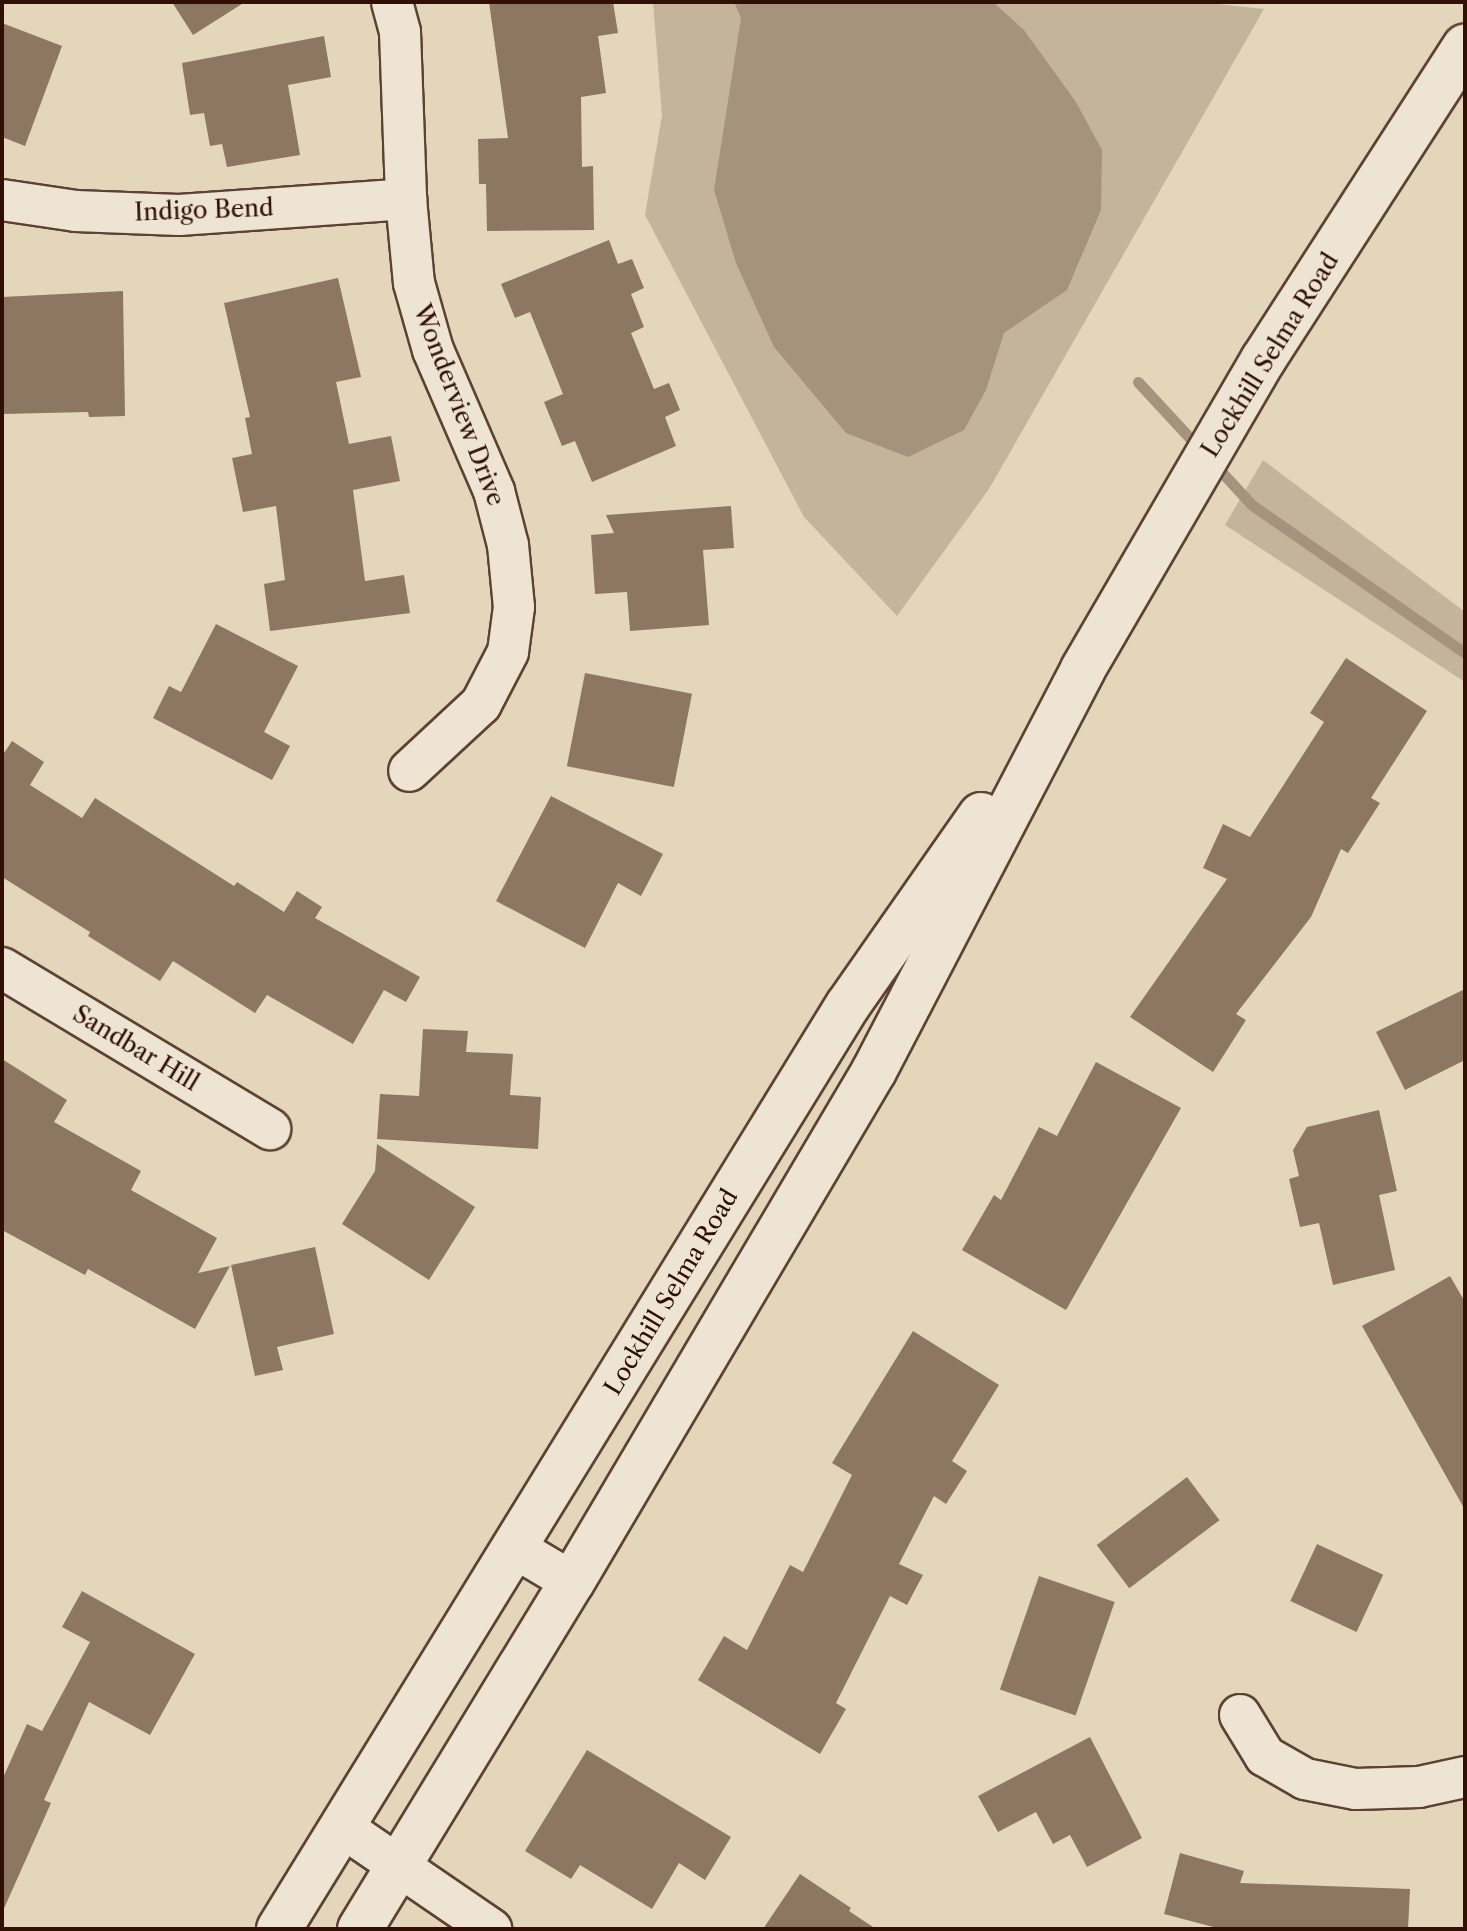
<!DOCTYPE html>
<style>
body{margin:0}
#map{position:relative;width:1467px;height:1931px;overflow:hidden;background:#e3d6bb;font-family:"Libre Caslon Text",serif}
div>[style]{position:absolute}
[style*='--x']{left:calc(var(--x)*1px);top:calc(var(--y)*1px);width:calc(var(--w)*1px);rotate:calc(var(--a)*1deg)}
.green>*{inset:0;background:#c5b49c}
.water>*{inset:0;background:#a6937d}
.stream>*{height:11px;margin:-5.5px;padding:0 5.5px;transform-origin:5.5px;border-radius:5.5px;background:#a6937d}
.building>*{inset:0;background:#8d7763;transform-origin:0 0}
.roads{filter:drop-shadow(2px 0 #5d4232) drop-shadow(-2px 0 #5d4232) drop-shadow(0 2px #5d4232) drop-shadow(0 -2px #5d4232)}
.street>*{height:40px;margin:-20px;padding:0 20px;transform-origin:20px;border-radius:20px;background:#ede4d3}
.secondary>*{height:44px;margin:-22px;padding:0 22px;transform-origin:22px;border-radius:22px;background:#ede4d3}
span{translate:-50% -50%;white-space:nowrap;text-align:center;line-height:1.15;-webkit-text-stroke:7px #ede4d3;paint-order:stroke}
.street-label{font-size:24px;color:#301004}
.frame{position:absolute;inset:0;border:4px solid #301004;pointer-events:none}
</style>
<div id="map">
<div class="green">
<div style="clip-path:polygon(653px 2px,1199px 2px,1264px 9px,989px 489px,897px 616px,804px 517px,645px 215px,662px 115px)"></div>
<div style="clip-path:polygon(1263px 460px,1465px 612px,1465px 682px,1225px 525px)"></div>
</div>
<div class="water">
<div style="clip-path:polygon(734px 2px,993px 2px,1024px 30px,1076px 102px,1102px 150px,1101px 210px,1067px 290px,1004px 333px,986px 390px,964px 430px,908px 457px,846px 433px,774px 347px,736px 263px,714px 190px,741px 18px)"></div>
</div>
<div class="stream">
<div style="--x:1138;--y:382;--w:91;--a:47.2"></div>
<div style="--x:1215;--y:465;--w:54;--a:47.2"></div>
<div style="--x:1252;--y:505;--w:259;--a:34.8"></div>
</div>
<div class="building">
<div style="clip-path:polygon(172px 2px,245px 2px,193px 35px)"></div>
<div style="clip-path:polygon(489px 2px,613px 2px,618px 33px,598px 36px,606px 93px,581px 97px,582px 167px,593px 166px,594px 230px,487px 231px,486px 184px,479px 184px,478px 139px,508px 138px)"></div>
<div style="clip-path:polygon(2px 23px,62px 46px,25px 146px,2px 137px)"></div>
<div style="clip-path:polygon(324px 36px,331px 77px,288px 85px,300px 155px,227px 167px,222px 144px,210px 146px,204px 113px,190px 115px,182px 63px)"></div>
<div style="clip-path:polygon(609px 240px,618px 264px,632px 259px,644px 288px,631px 294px,644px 327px,631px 333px,654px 389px,669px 383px,680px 410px,665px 417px,676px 446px,592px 482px,575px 441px,562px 446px,544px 402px,563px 394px,530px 312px,515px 318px,501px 284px)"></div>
<div style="clip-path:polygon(338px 278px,361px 377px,336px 382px,349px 444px,391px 436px,400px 481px,353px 490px,365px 581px,404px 575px,410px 613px,270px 631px,264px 584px,285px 580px,276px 506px,243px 512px,232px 458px,252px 454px,245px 418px,250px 417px,224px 303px)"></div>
<div style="clip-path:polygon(123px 291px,125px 416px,89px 417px,88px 412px,2px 414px,2px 297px)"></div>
<div style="clip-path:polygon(731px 506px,734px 548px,703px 550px,709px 625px,630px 631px,627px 592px,595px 594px,591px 535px,614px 533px,606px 515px)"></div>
<div style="clip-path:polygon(216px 624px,298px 666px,264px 732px,290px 746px,272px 780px,153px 718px,169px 686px,181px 692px)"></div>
<div style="clip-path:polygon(1346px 658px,1427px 711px,1371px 798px,1380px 803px,1348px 853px,1341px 849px,1311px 917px,1236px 1014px,1246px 1020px,1213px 1072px,1130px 1017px,1227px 879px,1203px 868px,1223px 824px,1250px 837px,1324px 722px,1310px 713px)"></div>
<div style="left:585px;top:673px;width:109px;height:95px;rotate:11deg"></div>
<div style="clip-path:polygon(12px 741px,44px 762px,30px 785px,82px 818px,95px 798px,234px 886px,237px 882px,284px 912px,297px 891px,322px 907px,315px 918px,420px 977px,406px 1002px,384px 990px,353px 1044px,267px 995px,255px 1013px,173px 961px,160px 981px,88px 936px,90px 932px,2px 877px,2px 756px)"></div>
<div style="clip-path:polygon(551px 796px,663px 854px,641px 896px,618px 883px,585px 948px,496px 901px)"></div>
<div style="clip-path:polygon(1465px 989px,1465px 1060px,1405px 1090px,1376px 1032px)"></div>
<div style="clip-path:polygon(423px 1029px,468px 1031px,466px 1052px,513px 1054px,510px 1095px,541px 1097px,538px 1149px,377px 1139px,380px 1094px,419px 1096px)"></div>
<div style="clip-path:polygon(2px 1059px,67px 1100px,54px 1122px,141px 1171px,131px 1190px,217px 1238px,198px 1273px,230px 1266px,195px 1329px,88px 1269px,85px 1275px,2px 1230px)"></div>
<div style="clip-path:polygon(1096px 1062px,1181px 1108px,1066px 1310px,962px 1250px,994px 1195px,1001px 1200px,1039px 1127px,1057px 1136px)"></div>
<div style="clip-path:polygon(1379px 1110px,1397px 1191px,1379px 1195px,1395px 1270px,1333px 1285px,1319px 1223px,1300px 1227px,1289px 1179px,1299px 1176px,1293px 1150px,1307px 1127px)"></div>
<div style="clip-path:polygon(377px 1144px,475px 1207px,429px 1280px,342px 1224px,375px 1171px)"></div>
<div style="clip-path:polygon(315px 1247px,334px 1334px,277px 1347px,283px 1370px,255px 1376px,231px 1265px)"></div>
<div style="clip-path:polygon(1450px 1276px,1465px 1302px,1465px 1510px,1362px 1326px)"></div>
<div style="clip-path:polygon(913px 1331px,999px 1385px,952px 1461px,967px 1471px,946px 1504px,934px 1496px,899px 1564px,923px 1575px,907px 1605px,890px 1596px,836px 1703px,846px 1709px,820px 1754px,698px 1680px,724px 1636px,747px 1650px,790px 1565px,803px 1572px,852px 1475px,832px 1463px)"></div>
<div style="left:1187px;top:1477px;width:54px;height:113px;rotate:53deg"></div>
<div style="left:1317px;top:1544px;width:73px;height:63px;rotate:25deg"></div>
<div style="left:1039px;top:1576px;width:80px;height:120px;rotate:19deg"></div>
<div style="clip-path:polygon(82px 1591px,195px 1654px,150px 1735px,89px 1702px,44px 1800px,51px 1803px,2px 1913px,2px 1780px,27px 1724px,42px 1731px,90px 1642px,62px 1627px)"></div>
<div style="clip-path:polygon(1090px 1737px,1142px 1838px,1087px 1867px,1070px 1835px,1053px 1844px,1036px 1812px,998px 1832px,978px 1796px)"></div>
<div style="clip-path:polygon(587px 1750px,731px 1837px,705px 1880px,679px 1863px,652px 1909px,580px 1865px,571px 1879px,525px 1851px)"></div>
<div style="clip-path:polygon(1180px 1853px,1244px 1871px,1240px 1883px,1410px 1889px,1408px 1929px,1221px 1929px,1164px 1914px)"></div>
<div style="clip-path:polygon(800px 1874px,851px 1908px,849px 1911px,876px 1929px,763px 1929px)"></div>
</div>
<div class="roads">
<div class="street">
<div style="--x:392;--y:2;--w:31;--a:75"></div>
<div style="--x:400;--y:32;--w:167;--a:87.9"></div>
<div style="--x:406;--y:199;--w:84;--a:84.6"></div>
<div style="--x:414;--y:283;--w:70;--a:74.2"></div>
<div style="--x:433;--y:350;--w:154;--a:66.6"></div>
<div style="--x:494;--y:491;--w:56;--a:75.5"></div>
<div style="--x:508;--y:545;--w:62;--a:84.5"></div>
<div style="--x:514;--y:607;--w:45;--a:97.6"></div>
<div style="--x:508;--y:652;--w:59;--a:117.4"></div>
<div style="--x:481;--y:704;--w:98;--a:137.1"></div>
<div style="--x:2;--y:200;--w:75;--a:8.5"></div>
<div style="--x:76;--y:211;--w:103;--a:2.2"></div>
<div style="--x:179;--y:215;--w:228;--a:-4"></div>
<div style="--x:2;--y:968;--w:313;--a:31"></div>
<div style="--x:515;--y:1548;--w:66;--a:30.8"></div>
<div style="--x:1240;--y:1715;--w:48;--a:58.6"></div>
<div style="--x:1265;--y:1756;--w:46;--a:29.9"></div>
<div style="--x:1305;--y:1779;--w:52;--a:11.1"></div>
<div style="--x:1356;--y:1789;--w:63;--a:-1.8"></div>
<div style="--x:1419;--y:1787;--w:47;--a:-12.3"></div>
<div style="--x:342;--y:1827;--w:181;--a:34.4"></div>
</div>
<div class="secondary">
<div style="--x:279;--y:1929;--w:1085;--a:-58.38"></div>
<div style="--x:848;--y:1005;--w:232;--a:-55"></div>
<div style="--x:360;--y:1929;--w:407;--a:-58.6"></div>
<div style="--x:572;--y:1582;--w:594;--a:-59.42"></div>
<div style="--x:874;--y:1071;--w:453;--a:-62.5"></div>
<div style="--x:1083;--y:669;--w:358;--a:-59.8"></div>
<div style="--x:1263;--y:360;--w:373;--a:-57.2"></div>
</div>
</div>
<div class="street-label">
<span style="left:204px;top:210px;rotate:-2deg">Indigo Bend</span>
<span style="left:1270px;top:355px;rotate:-58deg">Lockhill Selma Road</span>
<span style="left:459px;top:405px;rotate:69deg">Wonderview Drive</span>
<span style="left:136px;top:1048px;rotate:31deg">Sandbar Hill</span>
<span style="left:671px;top:1292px;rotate:-59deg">Lockhill Selma Road</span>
</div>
<div class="frame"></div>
</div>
